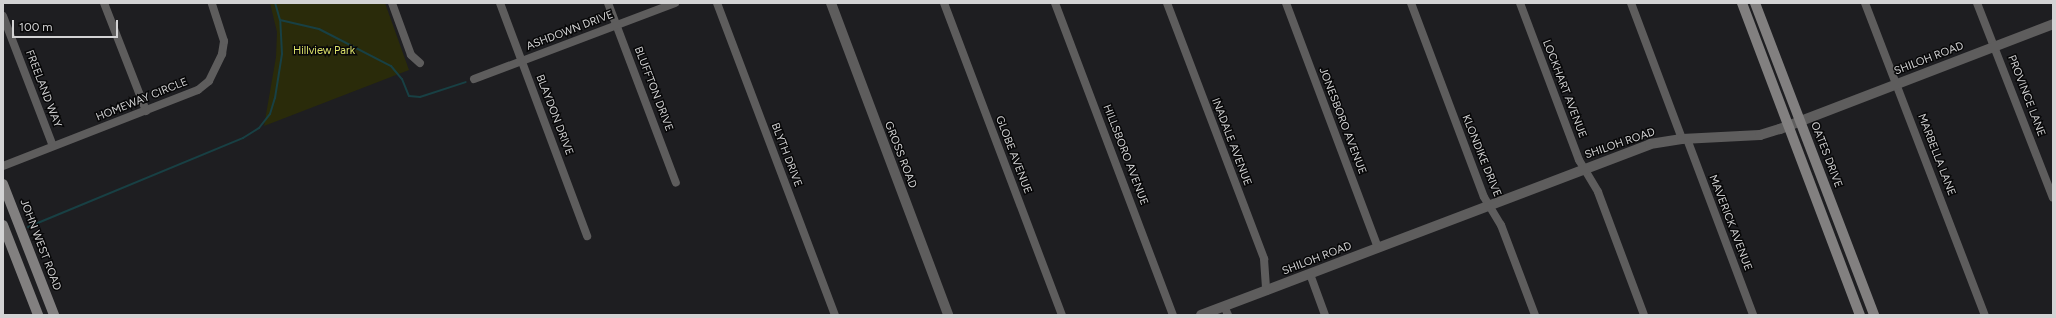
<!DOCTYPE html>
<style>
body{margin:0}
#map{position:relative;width:2056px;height:318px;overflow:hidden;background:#1e1e21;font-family:Figtree,sans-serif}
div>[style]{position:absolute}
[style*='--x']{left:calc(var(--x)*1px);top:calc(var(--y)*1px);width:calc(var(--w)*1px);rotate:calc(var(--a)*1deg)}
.green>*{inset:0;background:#2a2b0a}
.stream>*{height:2px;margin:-1px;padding:0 1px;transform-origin:1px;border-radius:1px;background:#184044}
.minor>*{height:8px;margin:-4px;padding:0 4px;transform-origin:4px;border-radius:4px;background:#5e5d5d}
.tertiary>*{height:10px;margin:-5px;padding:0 5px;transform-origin:5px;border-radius:5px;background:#5e5d5d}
.secondary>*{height:10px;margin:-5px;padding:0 5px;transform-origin:5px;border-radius:5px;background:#828080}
span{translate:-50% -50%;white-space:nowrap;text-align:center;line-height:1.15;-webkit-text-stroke:3px #080809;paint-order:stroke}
.street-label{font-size:11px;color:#d3d3d4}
.park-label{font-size:11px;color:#dce26a}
.frame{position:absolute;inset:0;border:4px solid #d3d3d4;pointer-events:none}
.scale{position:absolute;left:12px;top:20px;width:106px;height:18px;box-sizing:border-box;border:2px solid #d3d3d4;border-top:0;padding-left:5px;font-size:12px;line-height:14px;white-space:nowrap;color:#d3d3d4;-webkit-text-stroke:3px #080809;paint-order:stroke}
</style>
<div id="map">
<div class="green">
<div style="clip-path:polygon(270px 3px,385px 3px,409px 70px,264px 126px,276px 57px,277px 32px)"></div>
</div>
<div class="stream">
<div style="--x:280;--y:20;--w:40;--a:13"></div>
<div style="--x:319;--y:29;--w:81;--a:27.2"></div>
<div style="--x:391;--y:66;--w:17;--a:50"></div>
<div style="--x:402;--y:79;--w:18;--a:68"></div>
<div style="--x:409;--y:96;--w:11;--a:5"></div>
<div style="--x:420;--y:97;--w:48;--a:-18.1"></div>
<div style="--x:28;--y:227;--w:233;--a:-22.5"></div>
<div style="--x:243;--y:138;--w:19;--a:-32"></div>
<div style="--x:259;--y:128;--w:18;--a:-52"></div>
<div style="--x:270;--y:114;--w:17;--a:-73"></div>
<div style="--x:275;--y:98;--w:45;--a:-81"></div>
<div style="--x:282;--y:54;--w:34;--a:-93"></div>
<div style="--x:280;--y:20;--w:18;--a:-106"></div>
</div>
<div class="minor">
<div style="--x:104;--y:3;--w:116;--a:68.7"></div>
<div style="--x:392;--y:3;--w:55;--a:69.9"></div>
<div style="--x:411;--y:55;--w:12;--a:42"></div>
<div style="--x:500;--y:3;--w:249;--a:69.5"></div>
<div style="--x:608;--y:3;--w:192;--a:69.3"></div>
<div style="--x:717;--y:3;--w:334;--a:69.3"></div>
<div style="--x:944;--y:3;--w:334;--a:69.3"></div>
<div style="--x:1055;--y:3;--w:334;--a:69.3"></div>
<div style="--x:1167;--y:3;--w:274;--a:69.2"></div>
<div style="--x:1264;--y:259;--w:32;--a:86"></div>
<div style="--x:1286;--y:3;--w:262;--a:69.4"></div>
<div style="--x:1411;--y:3;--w:207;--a:69.4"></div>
<div style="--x:1484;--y:197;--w:33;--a:59"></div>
<div style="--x:1501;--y:225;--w:96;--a:69.3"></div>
<div style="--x:1520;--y:3;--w:168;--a:69.4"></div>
<div style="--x:1579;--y:160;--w:37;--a:59"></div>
<div style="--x:1598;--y:192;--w:131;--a:69.5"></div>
<div style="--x:1631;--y:3;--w:145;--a:69.4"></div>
<div style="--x:1865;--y:3;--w:334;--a:69"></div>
<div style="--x:1977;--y:3;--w:209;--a:68.7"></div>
<div style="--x:3;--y:16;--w:139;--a:69"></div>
<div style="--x:474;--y:79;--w:215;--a:-20.7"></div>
<div style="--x:1687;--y:139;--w:188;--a:69.4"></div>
<div style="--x:3;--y:166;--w:209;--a:-21.3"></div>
<div style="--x:198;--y:90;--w:14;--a:-39"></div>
<div style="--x:209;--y:81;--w:30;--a:-64"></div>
<div style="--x:222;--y:54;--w:13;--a:-81"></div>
<div style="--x:224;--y:41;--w:40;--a:-108"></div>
<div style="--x:1310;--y:274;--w:44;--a:69.9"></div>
<div style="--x:1224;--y:306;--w:10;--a:66"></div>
</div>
<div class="tertiary">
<div style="--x:831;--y:3;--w:333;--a:69.4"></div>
<div style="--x:1201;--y:315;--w:480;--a:-20.8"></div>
<div style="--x:1650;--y:144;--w:32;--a:-9"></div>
<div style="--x:1682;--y:139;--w:78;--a:-2.9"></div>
<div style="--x:1760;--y:135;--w:21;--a:-17"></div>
<div style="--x:1780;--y:129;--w:292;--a:-21"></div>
</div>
<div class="secondary">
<div style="--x:1742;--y:3;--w:334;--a:69.3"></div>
<div style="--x:1755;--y:3;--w:334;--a:69.1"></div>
<div style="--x:3;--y:184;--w:141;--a:68.7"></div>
<div style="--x:3;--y:225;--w:97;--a:68.7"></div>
</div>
<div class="street-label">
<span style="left:570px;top:31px;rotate:-21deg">ASHDOWN DRIVE</span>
<span style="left:1929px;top:59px;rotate:-21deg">SHILOH ROAD</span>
<span style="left:43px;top:89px;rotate:69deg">FREELAND WAY</span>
<span style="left:653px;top:89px;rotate:69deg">BLUFFTON DRIVE</span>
<span style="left:1564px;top:89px;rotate:69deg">LOCKHART AVENUE</span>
<span style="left:2026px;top:96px;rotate:69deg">PROVINCE LANE</span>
<span style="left:142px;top:100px;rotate:-22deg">HOMEWAY CIRCLE</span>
<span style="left:554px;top:115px;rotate:69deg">BLAYDON DRIVE</span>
<span style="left:1342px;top:121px;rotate:69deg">JONESBORO AVENUE</span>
<span style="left:1231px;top:142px;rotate:69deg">INADALE AVENUE</span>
<span style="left:1620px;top:144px;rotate:-19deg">SHILOH ROAD</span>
<span style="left:786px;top:155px;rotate:69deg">BLYTH DRIVE</span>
<span style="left:900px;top:155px;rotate:69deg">GROSS ROAD</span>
<span style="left:1013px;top:155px;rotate:69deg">GLOBE AVENUE</span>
<span style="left:1125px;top:155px;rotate:69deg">HILLSBORO AVENUE</span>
<span style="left:1826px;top:155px;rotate:69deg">OATES DRIVE</span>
<span style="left:1936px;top:155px;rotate:69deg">MARBELLA LANE</span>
<span style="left:1481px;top:156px;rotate:68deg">KLONDIKE DRIVE</span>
<span style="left:1730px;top:223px;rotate:69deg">MAVERICK AVENUE</span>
<span style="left:40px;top:245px;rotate:69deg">JOHN WEST ROAD</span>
<span style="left:1317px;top:259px;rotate:-21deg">SHILOH ROAD</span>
</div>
<div class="park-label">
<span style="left:324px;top:51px">Hillview Park</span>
</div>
<div class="frame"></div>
<div class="scale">100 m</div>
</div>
